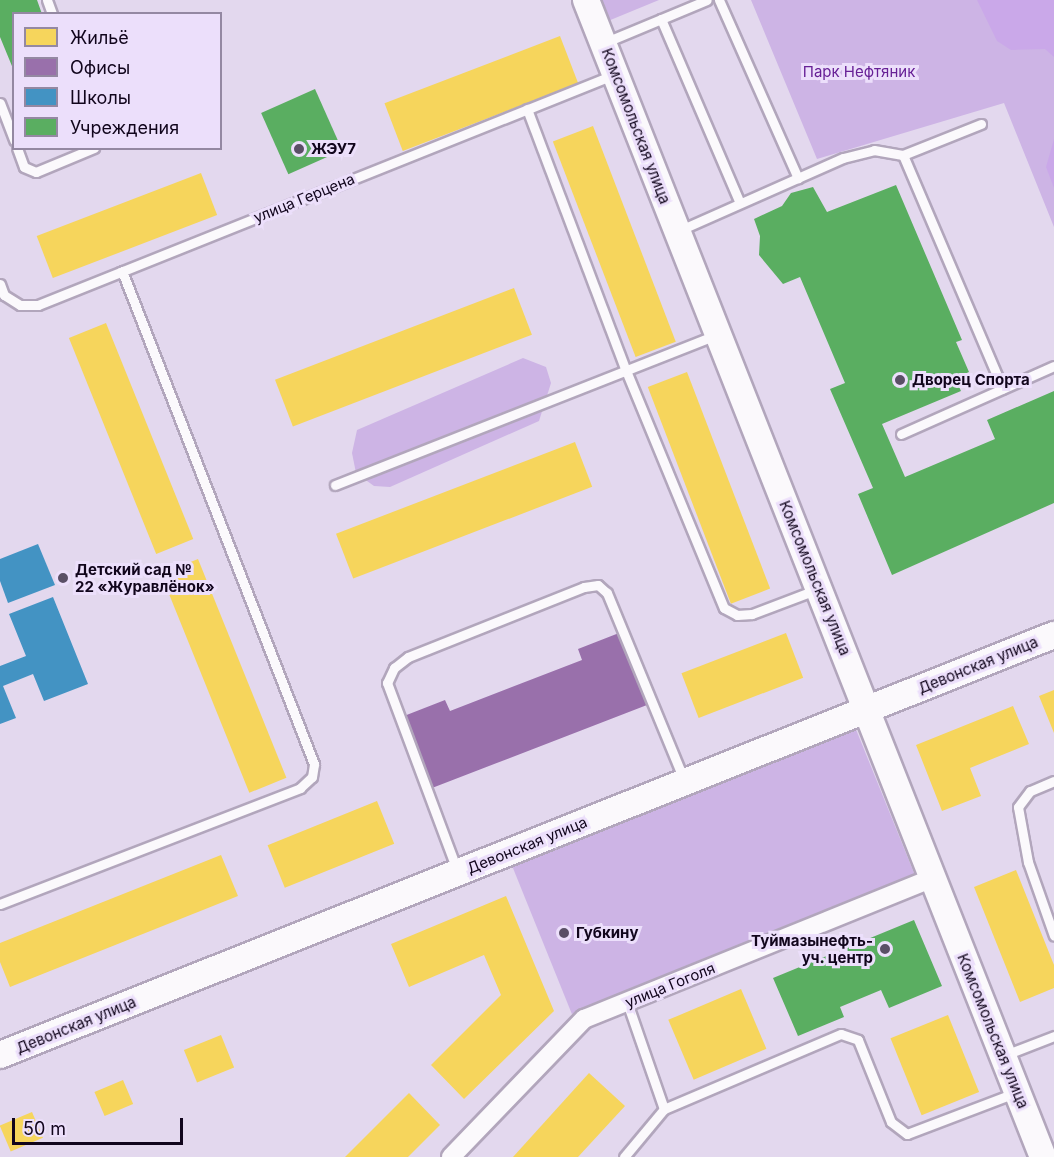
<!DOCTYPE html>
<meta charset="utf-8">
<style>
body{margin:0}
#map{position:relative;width:1054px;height:1157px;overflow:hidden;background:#e3d8ee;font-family:Inter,sans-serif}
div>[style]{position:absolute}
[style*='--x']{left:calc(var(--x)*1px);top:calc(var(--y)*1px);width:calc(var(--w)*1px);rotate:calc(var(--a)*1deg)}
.green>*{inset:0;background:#cdb4e5;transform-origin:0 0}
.forest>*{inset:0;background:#caa8e9}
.homes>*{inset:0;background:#f6d55c;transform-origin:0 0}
.offices>*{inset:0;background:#9970ab}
.schools>*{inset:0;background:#4393c3}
.public>*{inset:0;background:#5aae61;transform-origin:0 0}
.roads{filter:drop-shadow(2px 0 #b2a6bc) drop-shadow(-2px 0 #b2a6bc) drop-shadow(0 2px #b2a6bc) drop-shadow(0 -2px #b2a6bc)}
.lane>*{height:9px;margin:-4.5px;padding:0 4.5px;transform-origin:4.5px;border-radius:4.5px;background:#fbf9fc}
.street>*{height:18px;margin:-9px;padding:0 9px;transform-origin:9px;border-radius:9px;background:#fbf9fc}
.secondary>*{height:26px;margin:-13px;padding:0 13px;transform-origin:13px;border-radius:13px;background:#fbf9fc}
.dots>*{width:16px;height:16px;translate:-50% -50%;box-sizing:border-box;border:3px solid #ecdffb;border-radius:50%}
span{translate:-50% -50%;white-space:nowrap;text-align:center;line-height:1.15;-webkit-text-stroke:6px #ecdffb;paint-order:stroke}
.park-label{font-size:15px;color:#672096}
.street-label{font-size:15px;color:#11051c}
.poi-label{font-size:15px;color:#11051c;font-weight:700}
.left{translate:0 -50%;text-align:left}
.right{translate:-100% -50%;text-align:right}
.legend{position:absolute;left:12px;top:12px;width:210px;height:138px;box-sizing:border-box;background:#ecdffb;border:2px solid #9488a2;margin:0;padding:8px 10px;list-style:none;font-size:18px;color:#11051c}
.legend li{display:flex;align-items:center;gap:12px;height:30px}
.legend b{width:30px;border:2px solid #9488a2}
.scale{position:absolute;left:12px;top:1118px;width:171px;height:27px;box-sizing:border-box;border:3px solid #11051c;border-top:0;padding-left:8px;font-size:18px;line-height:21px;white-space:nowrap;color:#11051c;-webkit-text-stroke:4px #ecdffb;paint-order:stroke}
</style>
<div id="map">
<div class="green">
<div style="clip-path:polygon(600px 0,659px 0,608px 21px)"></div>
<div style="clip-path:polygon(751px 0,1054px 0,1054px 227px,1004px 103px,817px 159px)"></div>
<div style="clip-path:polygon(523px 358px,546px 367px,551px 383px,539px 421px,390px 487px,374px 486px,356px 473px,352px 453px,357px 430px)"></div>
<div style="left:855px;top:727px;width:160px;height:370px;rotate:68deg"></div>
</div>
<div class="forest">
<div style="clip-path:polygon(977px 0,1054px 0,1054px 57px,1045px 49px,1011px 50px,997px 41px)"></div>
<div style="clip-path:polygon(1054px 139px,1054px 188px,1046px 167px)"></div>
</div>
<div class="homes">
<div style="left:560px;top:36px;width:51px;height:188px;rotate:69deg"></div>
<div style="left:593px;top:126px;width:231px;height:43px;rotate:69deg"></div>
<div style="left:201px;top:173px;width:45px;height:176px;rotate:69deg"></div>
<div style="left:514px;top:288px;width:50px;height:256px;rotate:69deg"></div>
<div style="left:106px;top:323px;width:233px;height:40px;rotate:68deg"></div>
<div style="left:687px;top:372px;width:232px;height:42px;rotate:69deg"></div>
<div style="left:575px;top:442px;width:48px;height:256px;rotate:69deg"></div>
<div style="left:198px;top:559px;width:236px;height:40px;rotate:68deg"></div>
<div style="left:786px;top:633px;width:48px;height:112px;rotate:69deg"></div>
<div style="clip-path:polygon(1054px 690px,1054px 733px,1039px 696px)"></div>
<div style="clip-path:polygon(1013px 706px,1029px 744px,970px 768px,981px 796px,942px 811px,916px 745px)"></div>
<div style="left:377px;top:801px;width:46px;height:118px;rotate:68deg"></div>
<div style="clip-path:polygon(221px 855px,238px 896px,10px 987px,0 962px,0 943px)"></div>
<div style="clip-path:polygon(1016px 870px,1054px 965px,1054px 988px,1020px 1002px,974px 887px)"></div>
<div style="clip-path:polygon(506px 896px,554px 1011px,464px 1099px,431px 1065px,501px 995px,484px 955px,409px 987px,391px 944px)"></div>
<div style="left:741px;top:989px;width:65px;height:79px;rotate:67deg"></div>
<div style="left:948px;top:1015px;width:83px;height:62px;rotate:68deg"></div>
<div style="left:221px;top:1035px;width:35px;height:40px;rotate:68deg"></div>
<div style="clip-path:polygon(589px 1073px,625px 1106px,578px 1157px,513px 1157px)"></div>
<div style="left:123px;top:1080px;width:26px;height:31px;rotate:67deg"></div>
<div style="clip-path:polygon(409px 1093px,440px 1125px,408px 1157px,345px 1157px)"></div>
<div style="left:32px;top:1112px;width:28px;height:35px;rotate:67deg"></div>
</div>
<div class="offices">
<div style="clip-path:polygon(619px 633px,647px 705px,432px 788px,404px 716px,445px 700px,450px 711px,582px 660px,578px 649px)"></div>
</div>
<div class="schools">
<div style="clip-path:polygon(38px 544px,55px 585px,8px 603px,0 581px,0 559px)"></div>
<div style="clip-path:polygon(53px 597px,88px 684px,44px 701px,33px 674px,3px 686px,16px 718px,0 724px,0 666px,26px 656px,9px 614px)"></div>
</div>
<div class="public">
<div style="clip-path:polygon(0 0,37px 0,42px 14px,14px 14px,14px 71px,0 37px)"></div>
<div style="left:315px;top:89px;width:67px;height:59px;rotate:66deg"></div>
<div style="clip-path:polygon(896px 185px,962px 340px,956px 342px,969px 372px,955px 378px,961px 391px,882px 424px,905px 477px,995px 439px,987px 420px,1054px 391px,1054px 503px,892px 575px,858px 494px,873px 488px,830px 389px,845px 383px,800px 277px,783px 284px,759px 255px,760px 236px,754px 219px,782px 206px,791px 193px,813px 187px,827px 212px)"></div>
<div style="clip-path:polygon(914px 920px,942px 986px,889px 1008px,881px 990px,840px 1007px,844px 1017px,798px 1036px,773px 978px)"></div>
</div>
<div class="roads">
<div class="lane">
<div style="--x:47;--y:0;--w:15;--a:70"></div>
<div style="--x:719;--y:0;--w:195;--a:66.1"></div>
<div style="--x:661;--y:19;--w:200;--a:66.8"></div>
<div style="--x:606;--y:42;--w:109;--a:-22.6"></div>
<div style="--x:0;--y:103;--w:40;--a:69"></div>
<div style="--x:527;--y:109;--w:282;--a:69.3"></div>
<div style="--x:627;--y:373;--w:254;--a:67.6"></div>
<div style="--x:724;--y:608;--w:15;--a:28"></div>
<div style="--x:737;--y:615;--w:15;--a:-4"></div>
<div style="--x:752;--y:614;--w:71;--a:-20.7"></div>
<div style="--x:17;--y:148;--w:20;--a:70"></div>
<div style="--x:24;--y:167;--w:13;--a:23"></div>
<div style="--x:36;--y:172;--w:63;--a:-22.5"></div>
<div style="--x:903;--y:155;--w:84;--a:-21.7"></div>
<div style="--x:678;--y:231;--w:180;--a:-23.9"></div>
<div style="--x:843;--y:158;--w:32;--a:-14"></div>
<div style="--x:874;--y:150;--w:29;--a:10"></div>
<div style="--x:903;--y:155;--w:254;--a:66.9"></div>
<div style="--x:0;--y:284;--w:12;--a:70"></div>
<div style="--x:4;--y:295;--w:19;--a:32"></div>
<div style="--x:20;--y:305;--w:18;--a:0"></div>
<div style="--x:38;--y:305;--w:619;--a:-21.8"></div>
<div style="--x:901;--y:434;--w:167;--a:-24"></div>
<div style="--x:335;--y:485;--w:409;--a:-21.5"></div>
<div style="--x:1054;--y:781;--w:26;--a:157"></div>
<div style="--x:1030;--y:791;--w:20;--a:127"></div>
<div style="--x:1018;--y:807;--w:56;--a:79.7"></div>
<div style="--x:1028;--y:862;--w:78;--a:70.6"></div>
<div style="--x:457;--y:870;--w:200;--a:-110.5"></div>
<div style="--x:387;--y:683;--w:17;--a:-65"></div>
<div style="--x:394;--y:668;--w:18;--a:-38"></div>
<div style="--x:408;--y:657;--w:189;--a:-21.7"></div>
<div style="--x:584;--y:587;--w:14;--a:-8"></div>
<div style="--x:598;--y:585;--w:12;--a:42"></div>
<div style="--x:607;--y:593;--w:202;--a:67.6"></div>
<div style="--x:0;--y:904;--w:322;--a:-21.1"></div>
<div style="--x:300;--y:788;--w:16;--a:-43"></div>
<div style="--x:312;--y:777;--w:13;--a:-81"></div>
<div style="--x:314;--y:764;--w:529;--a:-111.28"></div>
<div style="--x:1005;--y:1055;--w:53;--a:-21.2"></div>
<div style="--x:664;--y:1109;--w:192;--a:-23"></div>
<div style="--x:841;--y:1034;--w:18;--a:19"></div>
<div style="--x:858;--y:1040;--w:88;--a:68.1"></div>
<div style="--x:891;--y:1122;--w:20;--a:37"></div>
<div style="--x:907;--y:1134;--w:116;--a:-20.8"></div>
<div style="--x:624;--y:1157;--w:62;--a:-50.2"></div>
<div style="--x:664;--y:1109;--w:113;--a:-109.1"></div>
</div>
<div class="street">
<div style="--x:451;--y:1157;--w:192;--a:-46.1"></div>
<div style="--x:584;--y:1019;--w:376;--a:-22"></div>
</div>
<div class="secondary">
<div style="--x:586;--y:0;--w:1244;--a:68.45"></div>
<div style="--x:0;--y:1055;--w:1135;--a:-21.73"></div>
</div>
</div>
<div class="dots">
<div style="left:299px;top:149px;background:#5a4f66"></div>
<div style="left:900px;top:380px;background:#5a4f66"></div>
<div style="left:63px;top:578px;background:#5a4f66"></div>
<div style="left:564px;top:933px;background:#5a4f66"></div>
<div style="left:885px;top:949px;background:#5a4f66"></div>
</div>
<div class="park-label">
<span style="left:859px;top:72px">Парк Нефтяник</span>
</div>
<div class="street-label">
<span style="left:636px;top:126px;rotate:69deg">Комсомольская улица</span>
<span style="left:304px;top:198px;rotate:-22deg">улица Герцена</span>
<span style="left:815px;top:578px;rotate:68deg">Комсомольская улица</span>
<span style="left:978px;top:665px;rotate:-22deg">Девонская улица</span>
<span style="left:527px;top:845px;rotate:-22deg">Девонская улица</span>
<span style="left:670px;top:985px;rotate:-22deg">улица Гоголя</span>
<span style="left:76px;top:1025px;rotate:-22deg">Девонская улица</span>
<span style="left:993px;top:1031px;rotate:68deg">Комсомольская улица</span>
</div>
<div class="poi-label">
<span class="left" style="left:311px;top:149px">ЖЭУ7</span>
<span class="left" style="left:912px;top:380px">Дворец Спорта</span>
<span class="left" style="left:75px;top:578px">Детский сад №<br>22 «Журавлёнок»</span>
<span class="left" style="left:576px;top:933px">Губкину</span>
<span class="right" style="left:873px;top:949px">Туймазынефть-<br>уч. центр</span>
</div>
<ul class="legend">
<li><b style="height:16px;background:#f6d55c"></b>Жильё</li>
<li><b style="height:16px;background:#9970ab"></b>Офисы</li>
<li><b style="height:16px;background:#4393c3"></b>Школы</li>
<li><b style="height:16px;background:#5aae61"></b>Учреждения</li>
</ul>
<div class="scale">50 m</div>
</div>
